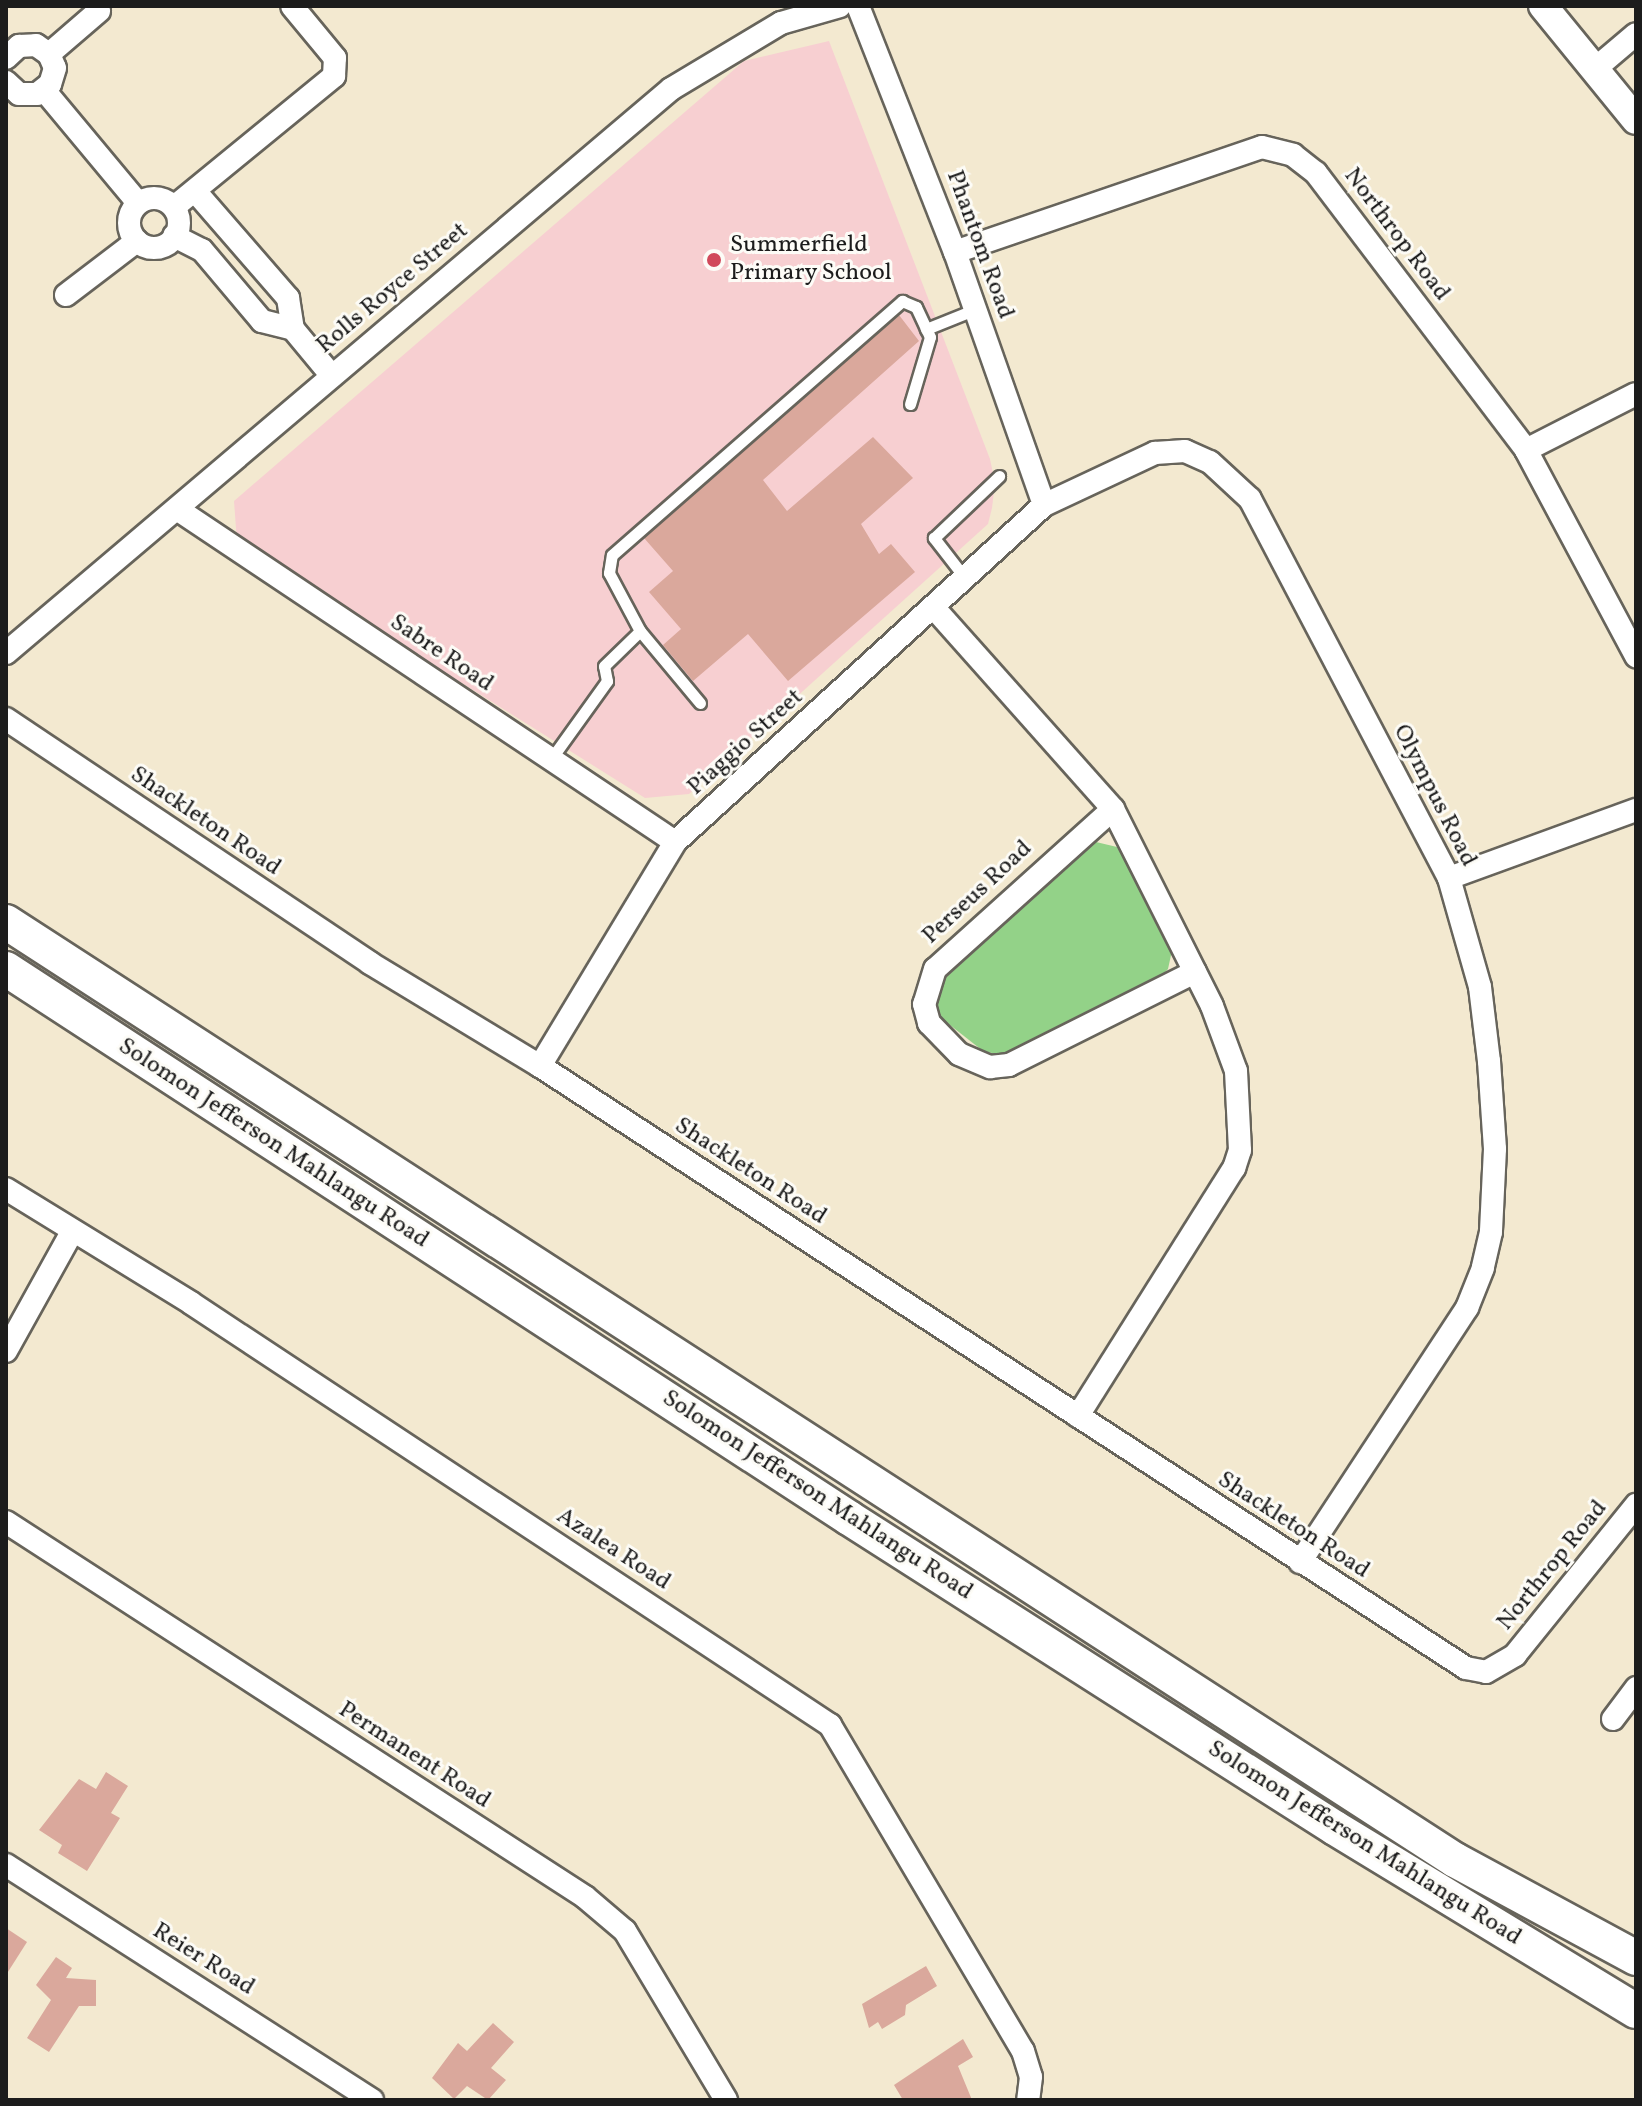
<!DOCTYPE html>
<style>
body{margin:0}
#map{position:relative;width:1642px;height:2106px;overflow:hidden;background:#f3e9d0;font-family:Vollkorn,serif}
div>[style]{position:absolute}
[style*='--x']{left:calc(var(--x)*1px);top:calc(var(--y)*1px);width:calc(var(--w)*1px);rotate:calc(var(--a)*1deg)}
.built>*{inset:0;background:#f7cfd1}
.green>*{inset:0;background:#93d288}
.building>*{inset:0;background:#daa89c}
.roads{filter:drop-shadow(2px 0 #67645b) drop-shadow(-2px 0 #67645b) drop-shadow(0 2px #67645b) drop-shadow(0 -2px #67645b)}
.service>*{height:11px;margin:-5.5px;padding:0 5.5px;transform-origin:5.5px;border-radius:5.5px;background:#fff}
.minor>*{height:22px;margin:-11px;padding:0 11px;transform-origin:11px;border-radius:11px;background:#fff}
.minor>.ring{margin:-11px;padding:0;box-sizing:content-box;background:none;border:22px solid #fff;border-radius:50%}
.tertiary>*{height:28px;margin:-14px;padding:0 14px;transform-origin:14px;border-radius:14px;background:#fff}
.primary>*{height:34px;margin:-17px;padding:0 17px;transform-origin:17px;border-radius:17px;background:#fff}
.dots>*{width:22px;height:22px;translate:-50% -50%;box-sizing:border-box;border:4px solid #fdfcf7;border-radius:50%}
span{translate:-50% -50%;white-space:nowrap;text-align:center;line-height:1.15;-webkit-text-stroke:6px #fdfcf7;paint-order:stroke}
.street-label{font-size:24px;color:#1c1c1c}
.poi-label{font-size:24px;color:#1c1c1c}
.left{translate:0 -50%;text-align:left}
.frame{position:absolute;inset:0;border:8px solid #1c1c1c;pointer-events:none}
</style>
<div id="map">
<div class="built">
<div style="clip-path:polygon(829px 41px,990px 459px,995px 483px,992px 508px,988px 524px,689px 794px,645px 798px,237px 542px,234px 501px,744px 61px)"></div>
</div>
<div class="green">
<div style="clip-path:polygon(1096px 842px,1117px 847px,1123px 857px,1173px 946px,1168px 969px,1158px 980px,1017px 1050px,1001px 1055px,983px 1051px,941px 1018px,935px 997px,943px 980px)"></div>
</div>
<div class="building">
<div style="clip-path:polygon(899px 315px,919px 341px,763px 480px,787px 511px,873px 437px,913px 478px,861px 524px,879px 554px,891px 544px,915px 572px,788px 681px,748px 634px,693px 681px,663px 645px,681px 629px,649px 592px,673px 571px,644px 538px)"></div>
<div style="clip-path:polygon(106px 1772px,128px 1786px,111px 1813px,120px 1818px,87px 1871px,58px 1853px,62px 1845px,39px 1830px,79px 1779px,96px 1789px)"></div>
<div style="clip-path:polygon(6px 1928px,27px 1942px,6px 1975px)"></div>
<div style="clip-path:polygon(56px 1957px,72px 1968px,66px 1978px,96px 1980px,96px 2006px,79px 2006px,49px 2052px,27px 2038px,51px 2000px,36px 1985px)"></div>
<div style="clip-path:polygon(926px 1966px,937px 1986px,906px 2005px,905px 2015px,882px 2029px,878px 2022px,869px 2028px,862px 2004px)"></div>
<div style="clip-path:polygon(493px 2023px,514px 2042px,491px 2068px,506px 2080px,488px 2100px,467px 2086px,454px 2099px,432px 2078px,458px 2043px,467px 2051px)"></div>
<div style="clip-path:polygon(963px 2039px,973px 2057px,958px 2066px,972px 2100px,903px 2100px,894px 2085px)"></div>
</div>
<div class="roads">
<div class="service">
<div style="--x:926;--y:329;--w:54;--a:-21.8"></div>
<div style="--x:965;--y:578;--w:51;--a:-127.8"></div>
<div style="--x:934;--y:538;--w:90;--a:-43.6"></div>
<div style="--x:700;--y:703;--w:94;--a:-129.8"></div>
<div style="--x:640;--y:631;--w:66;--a:-118.1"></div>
<div style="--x:609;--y:573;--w:18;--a:-81"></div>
<div style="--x:612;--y:555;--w:386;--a:-41.2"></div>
<div style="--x:902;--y:301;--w:15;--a:23"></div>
<div style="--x:916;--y:307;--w:33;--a:65"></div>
<div style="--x:930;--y:337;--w:70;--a:106.6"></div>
<div style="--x:551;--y:759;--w:96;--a:-54.3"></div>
<div style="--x:607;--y:681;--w:15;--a:-101"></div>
<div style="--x:604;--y:666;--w:50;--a:-44.2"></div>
</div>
<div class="minor">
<div style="--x:858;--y:6;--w:264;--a:68.5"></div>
<div style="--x:955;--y:252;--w:268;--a:70.6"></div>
<div style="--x:49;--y:54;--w:66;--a:-40.7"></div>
<div style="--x:6;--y:58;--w:18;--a:-43"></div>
<div style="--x:19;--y:46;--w:17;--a:-3"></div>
<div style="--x:36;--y:45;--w:16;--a:35"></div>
<div style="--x:49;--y:54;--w:15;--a:67"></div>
<div style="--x:55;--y:68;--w:17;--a:107"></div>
<div style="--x:50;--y:84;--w:16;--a:142"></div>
<div style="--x:37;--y:94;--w:18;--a:180"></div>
<div style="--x:19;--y:94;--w:18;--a:-137"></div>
<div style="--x:1596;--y:68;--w:52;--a:-40.4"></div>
<div style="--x:44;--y:90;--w:147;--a:50.2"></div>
<div style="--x:195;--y:191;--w:142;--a:49"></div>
<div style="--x:288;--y:298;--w:31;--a:81"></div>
<div style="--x:293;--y:329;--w:61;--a:50.3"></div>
<div class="ring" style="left:129px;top:198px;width:28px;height:28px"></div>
<div style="--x:174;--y:207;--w:207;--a:-39.3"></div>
<div style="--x:334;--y:76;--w:18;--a:-87"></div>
<div style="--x:335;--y:58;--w:67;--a:-129.6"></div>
<div style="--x:174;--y:236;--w:31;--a:27"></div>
<div style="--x:202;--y:250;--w:93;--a:49.8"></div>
<div style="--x:262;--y:321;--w:32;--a:14"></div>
<div style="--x:955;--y:252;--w:324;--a:-18.9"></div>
<div style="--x:1262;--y:147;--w:32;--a:14"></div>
<div style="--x:1293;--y:155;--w:29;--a:38"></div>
<div style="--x:1316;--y:173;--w:348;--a:52.8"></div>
<div style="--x:1526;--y:450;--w:234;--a:61.9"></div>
<div style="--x:66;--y:295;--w:89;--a:-37.3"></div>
<div style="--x:1526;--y:450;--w:123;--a:-27"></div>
<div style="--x:177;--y:509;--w:599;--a:33.77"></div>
<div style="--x:934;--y:608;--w:269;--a:48.3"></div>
<div style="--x:1113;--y:809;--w:220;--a:63.3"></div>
<div style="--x:1212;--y:1006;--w:69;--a:69.7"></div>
<div style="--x:1236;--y:1071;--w:79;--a:87.1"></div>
<div style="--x:1240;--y:1150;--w:19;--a:108"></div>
<div style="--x:1234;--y:1168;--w:293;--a:122.2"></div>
<div style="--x:6;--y:653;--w:872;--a:-40.3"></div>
<div style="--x:671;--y:89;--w:128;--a:-31"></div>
<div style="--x:781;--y:23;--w:61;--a:-16.1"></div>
<div style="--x:6;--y:719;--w:438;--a:33.8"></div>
<div style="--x:370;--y:963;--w:199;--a:31.2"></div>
<div style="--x:540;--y:1066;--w:1104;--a:33.03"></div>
<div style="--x:1466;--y:1668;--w:20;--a:11"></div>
<div style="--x:1486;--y:1672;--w:34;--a:-30"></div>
<div style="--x:1515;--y:1655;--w:193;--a:-51.1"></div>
<div style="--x:1113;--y:809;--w:239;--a:138"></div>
<div style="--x:935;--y:969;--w:37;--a:107"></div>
<div style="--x:924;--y:1004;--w:20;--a:75"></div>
<div style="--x:929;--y:1023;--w:43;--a:45.9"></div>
<div style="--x:959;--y:1054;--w:34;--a:23"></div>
<div style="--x:990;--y:1067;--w:19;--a:-6"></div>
<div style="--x:1009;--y:1065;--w:208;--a:-26.6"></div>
<div style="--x:1449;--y:878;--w:199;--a:-20"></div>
<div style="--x:540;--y:1066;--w:262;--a:-58.9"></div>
<div style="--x:675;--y:842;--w:500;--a:-42.4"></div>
<div style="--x:1044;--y:505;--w:123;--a:-25.1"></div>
<div style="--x:1155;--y:453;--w:30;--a:-4"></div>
<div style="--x:1185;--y:451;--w:27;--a:24"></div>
<div style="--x:1210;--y:462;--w:54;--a:42.8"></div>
<div style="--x:1250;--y:499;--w:428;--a:62.3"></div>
<div style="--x:1449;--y:878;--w:113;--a:74.1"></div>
<div style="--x:1480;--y:987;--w:75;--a:83.1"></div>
<div style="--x:1489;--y:1061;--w:88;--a:86.1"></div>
<div style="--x:1495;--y:1149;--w:83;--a:92.8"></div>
<div style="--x:1491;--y:1232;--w:37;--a:103"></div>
<div style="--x:1483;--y:1268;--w:43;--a:111.8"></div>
<div style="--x:1467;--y:1308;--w:304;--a:123.3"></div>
<div style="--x:6;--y:1189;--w:217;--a:31.6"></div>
<div style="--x:191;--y:1303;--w:766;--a:33.44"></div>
<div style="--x:830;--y:1725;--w:379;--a:59.4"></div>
<div style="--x:1023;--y:2051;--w:27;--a:73"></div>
<div style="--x:1031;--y:2077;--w:23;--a:97"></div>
<div style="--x:6;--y:1351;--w:136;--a:-61"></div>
<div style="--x:6;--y:1522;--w:690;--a:32.93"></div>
<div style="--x:585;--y:1897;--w:52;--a:40.4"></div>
<div style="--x:625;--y:1931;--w:197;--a:59.1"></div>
<div style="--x:1613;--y:1719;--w:39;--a:-53"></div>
<div style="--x:6;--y:1865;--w:435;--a:32.7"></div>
</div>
<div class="tertiary">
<div style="--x:1543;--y:6;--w:147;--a:50.8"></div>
</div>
<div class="primary">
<div style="--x:6;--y:922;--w:1726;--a:32.92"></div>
<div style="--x:1455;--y:1860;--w:206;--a:28.4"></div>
<div style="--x:6;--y:969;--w:1006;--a:33.07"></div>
<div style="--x:849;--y:1518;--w:576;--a:32.53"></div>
<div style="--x:1335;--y:1828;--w:352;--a:31.3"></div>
</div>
</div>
<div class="dots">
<div style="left:714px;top:260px;background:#d1495b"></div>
</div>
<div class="street-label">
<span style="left:1396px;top:235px;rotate:53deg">Northrop Road</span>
<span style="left:979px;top:245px;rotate:70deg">Phantom Road</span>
<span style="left:393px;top:289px;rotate:-40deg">Rolls Royce Street</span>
<span style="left:441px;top:654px;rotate:34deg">Sabre Road</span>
<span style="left:746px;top:743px;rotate:-42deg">Piaggio Street</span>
<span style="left:1434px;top:796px;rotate:63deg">Olympus Road</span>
<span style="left:205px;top:822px;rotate:34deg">Shackleton Road</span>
<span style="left:978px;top:893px;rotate:-43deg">Perseus Road</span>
<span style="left:273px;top:1144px;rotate:33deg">Solomon Jefferson Mahlangu Road</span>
<span style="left:750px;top:1172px;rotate:33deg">Shackleton Road</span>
<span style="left:817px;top:1496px;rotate:33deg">Solomon Jefferson Mahlangu Road</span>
<span style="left:1293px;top:1526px;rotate:33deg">Shackleton Road</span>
<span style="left:613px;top:1550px;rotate:33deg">Azalea Road</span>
<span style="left:1553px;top:1566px;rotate:-51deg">Northrop Road</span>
<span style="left:414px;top:1756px;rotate:33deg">Permanent Road</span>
<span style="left:1364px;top:1844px;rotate:32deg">Solomon Jefferson Mahlangu Road</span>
<span style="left:203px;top:1960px;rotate:32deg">Reier Road</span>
</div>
<div class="poi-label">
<span class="left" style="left:730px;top:260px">Summerfield<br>Primary School</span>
</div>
<div class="frame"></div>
</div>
